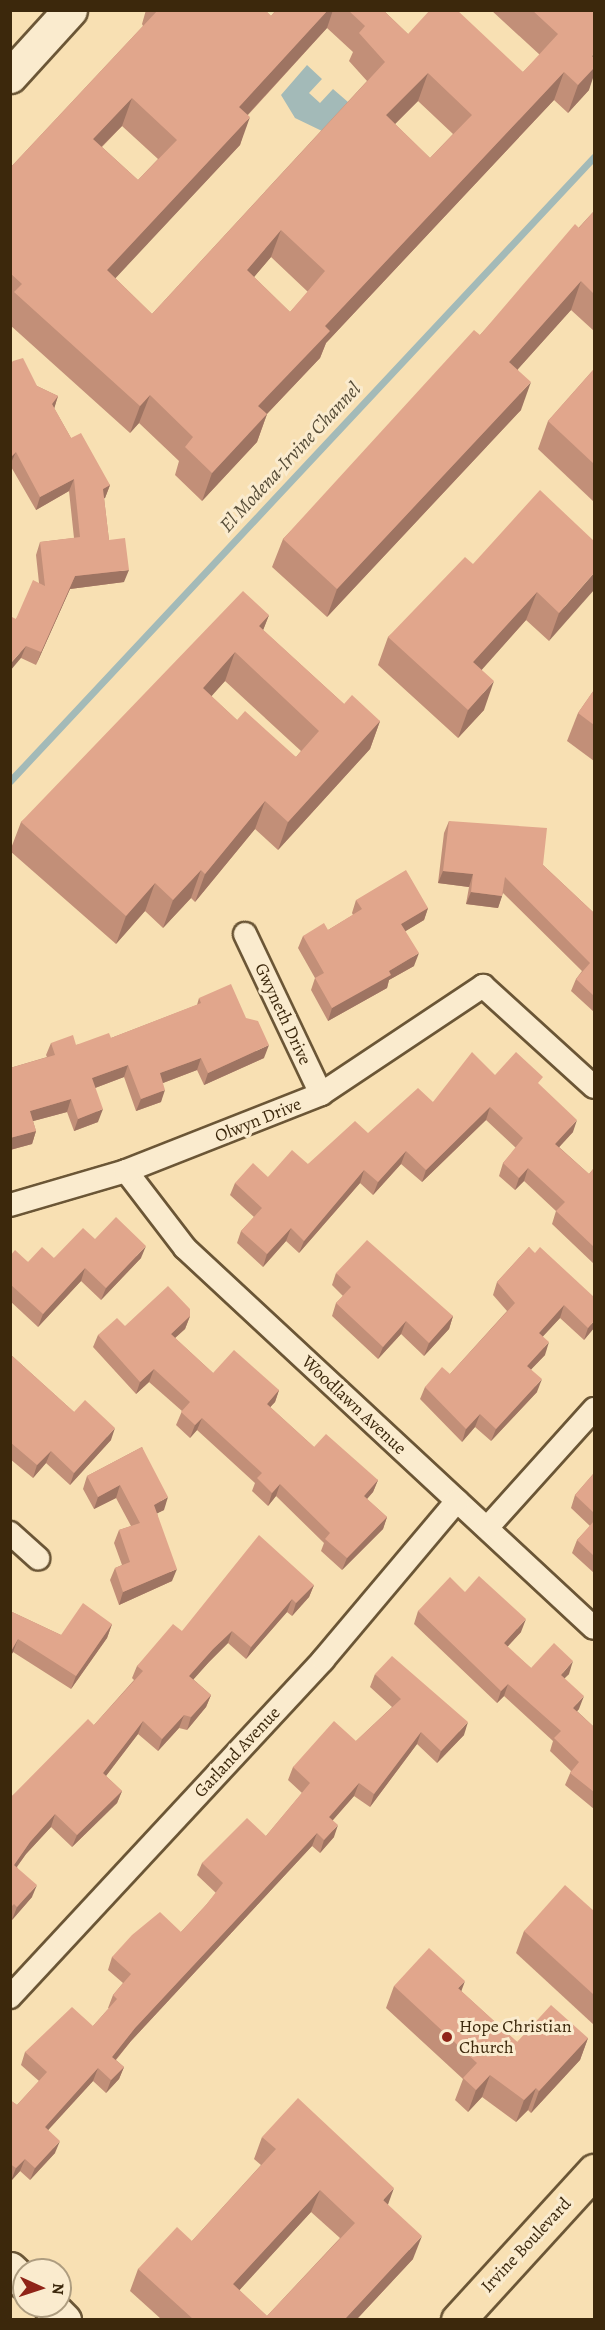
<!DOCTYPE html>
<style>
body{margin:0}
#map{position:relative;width:605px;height:2330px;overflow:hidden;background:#f8e0b3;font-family:Alegreya,serif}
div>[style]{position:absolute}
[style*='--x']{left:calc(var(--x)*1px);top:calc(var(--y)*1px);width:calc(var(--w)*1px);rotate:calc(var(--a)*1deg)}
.water>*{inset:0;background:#a3bab8}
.stream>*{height:7px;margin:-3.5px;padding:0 3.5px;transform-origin:3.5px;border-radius:3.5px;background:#a3bab8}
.roads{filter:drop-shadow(2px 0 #6b5636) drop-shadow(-2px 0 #6b5636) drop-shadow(0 2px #6b5636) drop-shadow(0 -2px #6b5636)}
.minor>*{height:22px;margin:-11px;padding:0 11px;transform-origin:11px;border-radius:11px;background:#faebce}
.secondary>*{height:33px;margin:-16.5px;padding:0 16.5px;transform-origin:16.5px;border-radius:16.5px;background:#faebce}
.primary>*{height:33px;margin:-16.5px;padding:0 16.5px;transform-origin:16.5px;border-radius:16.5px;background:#f8e0b3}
.wall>*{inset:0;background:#c28f78}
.shaded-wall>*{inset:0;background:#9e7462}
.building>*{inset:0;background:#e1a68c}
.dots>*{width:16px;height:16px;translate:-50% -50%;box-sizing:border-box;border:3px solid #faebce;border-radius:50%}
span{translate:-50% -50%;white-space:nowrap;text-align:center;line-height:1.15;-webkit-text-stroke:6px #faebce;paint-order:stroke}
.street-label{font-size:18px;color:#3c280c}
.poi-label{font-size:18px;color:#3c280c}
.left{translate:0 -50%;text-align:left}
.water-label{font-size:20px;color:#564c37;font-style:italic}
.frame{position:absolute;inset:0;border:12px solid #3c280c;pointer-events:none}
.north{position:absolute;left:12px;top:2258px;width:60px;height:60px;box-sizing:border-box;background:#faebce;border:2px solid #ae9d80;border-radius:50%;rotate:93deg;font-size:16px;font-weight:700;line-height:24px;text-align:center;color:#3c280c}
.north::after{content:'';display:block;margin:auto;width:21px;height:27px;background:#8f2418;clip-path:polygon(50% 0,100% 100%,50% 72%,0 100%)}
</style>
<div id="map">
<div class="water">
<div style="clip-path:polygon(307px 65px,322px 79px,309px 93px,320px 103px,333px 89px,348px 102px,322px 131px,295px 118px,281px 95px)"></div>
</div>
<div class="stream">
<div style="--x:10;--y:781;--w:855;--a:-46.9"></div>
</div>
<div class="roads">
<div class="minor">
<div style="--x:245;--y:934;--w:177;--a:64.6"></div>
<div style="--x:126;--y:1171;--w:97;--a:52.5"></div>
<div style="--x:185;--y:1248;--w:558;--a:42.9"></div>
<div style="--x:10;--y:1205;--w:121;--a:-16.3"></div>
<div style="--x:126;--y:1171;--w:210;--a:-21.5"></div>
<div style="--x:321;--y:1094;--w:195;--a:-33.7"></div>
<div style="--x:483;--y:986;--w:150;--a:42.3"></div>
<div style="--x:487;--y:1528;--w:160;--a:-48"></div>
<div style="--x:10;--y:1533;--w:38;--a:42"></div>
<div style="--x:10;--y:1997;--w:460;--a:-47.1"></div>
<div style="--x:323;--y:1660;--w:208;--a:-49.9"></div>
</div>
<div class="secondary">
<div style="--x:10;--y:76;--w:89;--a:-47.7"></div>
<div style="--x:10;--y:2269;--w:19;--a:43"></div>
<div style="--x:50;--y:2306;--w:20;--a:45"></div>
</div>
<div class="primary">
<div style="--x:458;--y:2320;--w:202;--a:-47.6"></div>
</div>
</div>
<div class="wall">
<div style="clip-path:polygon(evenodd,146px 10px,265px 10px,271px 16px,276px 10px,383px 10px,408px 34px,523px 72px,540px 55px,491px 10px,594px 10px,589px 90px,568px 113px,554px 100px,326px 343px,320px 358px,267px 414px,257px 442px,202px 501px,175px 475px,179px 461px,139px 423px,130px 433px,10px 325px,10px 168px,143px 26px,142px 24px,146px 10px,327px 28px,353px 52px,349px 61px,367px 81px,152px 314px,115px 278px,240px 145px,248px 115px,327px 28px,146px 10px,418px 101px,453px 134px,430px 158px,395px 124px,418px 101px,146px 10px,122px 126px,158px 159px,138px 180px,102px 147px,122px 126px,146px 10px,271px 257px,308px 292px,290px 312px,254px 277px,271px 257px)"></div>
<div style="clip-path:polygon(594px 211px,594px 331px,571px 310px,518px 369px,521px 410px,327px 617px,272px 567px,283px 539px,480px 335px)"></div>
<div style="clip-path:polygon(10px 364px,37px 386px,58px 396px,54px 408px,71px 438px,110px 485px,105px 498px,104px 498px,109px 540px,124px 582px,70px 589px,36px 665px,21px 658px,16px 619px,39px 583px,36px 555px,40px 542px,74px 538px,69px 491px,36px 510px,10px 465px)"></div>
<div style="clip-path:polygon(594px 369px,594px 502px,538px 449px,548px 421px)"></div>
<div style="clip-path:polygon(594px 541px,549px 641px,526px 620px,481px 670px,484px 710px,458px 738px,378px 665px,388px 637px,473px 564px)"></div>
<div style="clip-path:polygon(evenodd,269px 615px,263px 630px,344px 704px,380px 721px,370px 749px,278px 850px,255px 829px,195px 902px,191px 898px,163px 928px,145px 911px,116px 944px,10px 851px,21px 822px,269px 615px,225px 681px,301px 751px,296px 757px,237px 720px,211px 696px,225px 681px)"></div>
<div style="clip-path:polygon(594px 690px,594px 761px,567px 741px,578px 713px)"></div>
<div style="clip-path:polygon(449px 821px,543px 865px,594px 913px,594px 1012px,571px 991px,576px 979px,582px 971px,503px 893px,498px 908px,466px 904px,469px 887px,438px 883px,444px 833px)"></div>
<div style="clip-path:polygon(356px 900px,428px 908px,424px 920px,405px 931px,414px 966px,389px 980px,387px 988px,328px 1021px,311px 990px,315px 978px,298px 948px,303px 936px,328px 930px,353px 915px,352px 913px)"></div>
<div style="clip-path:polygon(199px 998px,264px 1058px,204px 1085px,197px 1070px,163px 1083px,161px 1102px,136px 1111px,124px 1077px,95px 1088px,98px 1122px,74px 1131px,67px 1112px,33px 1121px,36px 1131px,32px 1144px,10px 1150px,10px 1068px,47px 1057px,46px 1055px,51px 1043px,76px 1045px,111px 1038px,197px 1005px)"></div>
<div style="clip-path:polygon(495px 1075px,540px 1086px,573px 1132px,559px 1147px,589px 1174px,594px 1168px,594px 1264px,552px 1224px,556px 1211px,524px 1181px,515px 1190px,499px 1176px,503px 1163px,516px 1148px,486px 1120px,422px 1182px,401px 1164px,373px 1195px,360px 1183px,299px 1253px,286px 1241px,263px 1267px,237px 1243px,241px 1231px,254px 1217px,230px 1195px,235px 1183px,268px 1177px,308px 1164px,433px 1102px)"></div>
<div style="clip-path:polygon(95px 1239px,141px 1258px,101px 1300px,81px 1281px,38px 1327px,10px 1301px,10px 1256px,28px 1262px,54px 1258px)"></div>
<div style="clip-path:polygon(529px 1247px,594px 1328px,584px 1340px,560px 1318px,543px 1336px,545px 1355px,531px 1369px,537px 1392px,491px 1441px,475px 1427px,462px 1442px,420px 1399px,425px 1387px,450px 1374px,507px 1311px,493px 1295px,497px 1282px)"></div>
<div style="clip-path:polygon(336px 1273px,453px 1316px,449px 1329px,424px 1356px,401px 1334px,378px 1359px,332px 1316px,336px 1303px,343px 1296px,332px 1285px)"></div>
<div style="clip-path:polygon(190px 1316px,185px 1329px,175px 1338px,213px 1373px,279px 1390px,275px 1402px,270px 1407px,314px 1447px,378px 1480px,373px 1492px,367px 1499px,387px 1517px,383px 1529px,342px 1570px,321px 1551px,324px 1543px,276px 1496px,268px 1506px,252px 1491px,255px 1483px,197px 1430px,190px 1438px,176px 1425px,182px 1411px,149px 1382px,136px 1394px,93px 1347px,98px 1335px,125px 1326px)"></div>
<div style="clip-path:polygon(10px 1354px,74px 1412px,111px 1440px,70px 1485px,46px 1463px,33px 1478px,10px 1459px)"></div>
<div style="clip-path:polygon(142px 1447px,164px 1510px,157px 1513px,172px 1581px,119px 1605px,110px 1580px,115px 1568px,122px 1565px,114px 1543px,119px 1530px,131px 1526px,116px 1498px,94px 1509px,83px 1489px,87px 1476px)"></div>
<div style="clip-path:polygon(594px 1473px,594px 1573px,572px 1553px,577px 1540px,590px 1526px,571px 1508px,575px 1495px)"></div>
<div style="clip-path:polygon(314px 1585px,309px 1597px,292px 1616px,287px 1612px,246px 1659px,228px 1643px,209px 1662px,193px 1679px,211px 1695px,206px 1707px,187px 1730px,179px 1728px,158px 1751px,138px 1734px,106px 1776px,122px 1791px,117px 1803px,72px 1847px,51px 1827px,26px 1854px,17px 1867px,32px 1897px,12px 1920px,10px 1918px,10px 1798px,94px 1725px,134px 1680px,132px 1678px,137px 1666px,182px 1631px)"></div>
<div style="clip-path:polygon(465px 1592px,521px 1632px,507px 1647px,531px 1668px,569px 1674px,564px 1678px,579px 1709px,577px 1711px,594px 1727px,594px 1809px,565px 1785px,571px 1771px,550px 1751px,553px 1741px,504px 1696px,497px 1703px,414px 1624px,418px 1611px)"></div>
<div style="clip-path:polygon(10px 1611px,61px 1635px,112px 1624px,107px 1638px,71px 1689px,13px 1652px,10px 1657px)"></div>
<div style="clip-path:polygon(375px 1674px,464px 1735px,437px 1763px,417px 1744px,370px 1807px,354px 1796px,333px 1820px,334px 1837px,320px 1853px,312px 1846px,131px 2041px,116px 2060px,124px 2067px,119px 2079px,106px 2093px,93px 2081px,48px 2130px,55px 2153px,30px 2180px,20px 2171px,11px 2181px,10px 2180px,10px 2100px,17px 2105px,39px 2081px,21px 2065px,25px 2052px,93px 2026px,109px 2008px,108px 2008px,113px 1995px,123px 1983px,108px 1970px,112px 1957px,181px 1932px,206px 1905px,216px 1893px,197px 1875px,202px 1863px,266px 1836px,302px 1793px,288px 1780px,293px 1767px,356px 1741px,392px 1707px,370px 1687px)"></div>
<div style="clip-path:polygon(594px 1911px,594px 2025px,516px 1953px,524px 1931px)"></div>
<div style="clip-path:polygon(394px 1986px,461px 1991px,517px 2042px,588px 2038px,580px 2060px,531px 2113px,528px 2110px,516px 2122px,482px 2097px,468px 2112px,455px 2100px,463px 2079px,386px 2008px)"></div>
<div style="clip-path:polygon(evenodd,262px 2137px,388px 2205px,413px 2259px,357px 2319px,161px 2319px,130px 2291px,138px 2269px,192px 2241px,261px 2165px,254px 2159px,262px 2137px,311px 2212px,340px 2238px,267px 2316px,239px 2290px,311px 2212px)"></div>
</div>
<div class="shaded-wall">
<div style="clip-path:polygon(328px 10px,333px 10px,327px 28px,229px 135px,239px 107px)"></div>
<div style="clip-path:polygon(594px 53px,594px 75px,589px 90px,568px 113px,578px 85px,592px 56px)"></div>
<div style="clip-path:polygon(564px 72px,554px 100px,326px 343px,320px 358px,248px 434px,258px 406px,325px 326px)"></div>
<div style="clip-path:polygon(428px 73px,418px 101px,376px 143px,386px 115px)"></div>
<div style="clip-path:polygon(132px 98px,122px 126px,82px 166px,93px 139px)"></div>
<div style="clip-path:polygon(250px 117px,240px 145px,97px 298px,107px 270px)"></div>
<div style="clip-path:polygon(281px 230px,271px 257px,237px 297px,247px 270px)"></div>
<div style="clip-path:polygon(581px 281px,571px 310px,499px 390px,509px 362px)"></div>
<div style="clip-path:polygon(531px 382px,521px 410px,327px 617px,337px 589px)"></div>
<div style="clip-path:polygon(150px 395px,139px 423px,130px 433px,140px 406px)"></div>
<div style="clip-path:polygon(58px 396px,54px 409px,52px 404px)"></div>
<div style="clip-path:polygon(267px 414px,257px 442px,202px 501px,212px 473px)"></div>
<div style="clip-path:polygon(16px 452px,10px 465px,10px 458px)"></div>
<div style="clip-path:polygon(74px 479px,69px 491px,36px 510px,40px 497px)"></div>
<div style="clip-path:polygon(110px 485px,105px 498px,99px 501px,103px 489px)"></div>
<div style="clip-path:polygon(129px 570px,124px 582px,70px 589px,36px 665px,41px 652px,75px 576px)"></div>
<div style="clip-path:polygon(594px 573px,594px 590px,549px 641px,559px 613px)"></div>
<div style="clip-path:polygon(537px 592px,526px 620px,463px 691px,473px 662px)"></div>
<div style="clip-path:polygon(269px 615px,258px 643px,259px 626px)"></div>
<div style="clip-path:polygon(26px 646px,21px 658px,10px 671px,10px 664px)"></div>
<div style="clip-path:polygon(235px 652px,225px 681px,193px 717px,203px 688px)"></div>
<div style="clip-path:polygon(494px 681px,484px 710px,458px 738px,468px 710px)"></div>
<div style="clip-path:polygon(380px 721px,370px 749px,278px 850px,288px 822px)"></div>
<div style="clip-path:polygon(265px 801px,255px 829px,195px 902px,205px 874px)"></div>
<div style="clip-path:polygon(201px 870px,191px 898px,163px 928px,173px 900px)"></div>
<div style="clip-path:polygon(443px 871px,473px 874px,469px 887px,438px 883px)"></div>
<div style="clip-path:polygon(155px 883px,145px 911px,116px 944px,126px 916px)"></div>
<div style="clip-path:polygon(471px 892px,502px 896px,498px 908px,466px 904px)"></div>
<div style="clip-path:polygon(428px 908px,424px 920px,396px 937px,401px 924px)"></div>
<div style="clip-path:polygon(419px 953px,414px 966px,389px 980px,387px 988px,328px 1021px,332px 1008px,389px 971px)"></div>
<div style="clip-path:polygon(269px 1045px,264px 1058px,204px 1085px,208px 1073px)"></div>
<div style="clip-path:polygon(201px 1058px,197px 1070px,155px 1086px,160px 1073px)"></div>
<div style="clip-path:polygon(128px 1065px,124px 1077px,87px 1091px,92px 1078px)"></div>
<div style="clip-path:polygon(165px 1090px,161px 1102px,136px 1111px,141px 1099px)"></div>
<div style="clip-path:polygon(71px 1099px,67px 1112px,26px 1123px,30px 1111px)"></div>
<div style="clip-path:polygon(490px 1107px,486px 1120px,422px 1182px,426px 1170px)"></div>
<div style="clip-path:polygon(103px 1109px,98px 1122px,74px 1131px,78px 1119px)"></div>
<div style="clip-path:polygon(577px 1120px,573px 1132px,551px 1156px,555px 1144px)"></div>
<div style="clip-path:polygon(36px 1131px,32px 1144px,10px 1150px,10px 1138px)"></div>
<div style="clip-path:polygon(406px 1151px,401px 1164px,373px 1195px,378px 1182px)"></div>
<div style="clip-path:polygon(528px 1168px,524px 1181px,515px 1190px,519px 1178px)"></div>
<div style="clip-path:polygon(364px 1170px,360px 1183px,299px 1253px,304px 1241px)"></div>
<div style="clip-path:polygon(291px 1228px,286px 1241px,263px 1267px,267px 1254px)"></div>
<div style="clip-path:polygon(146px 1246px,141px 1258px,101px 1300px,106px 1288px)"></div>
<div style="clip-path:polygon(85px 1268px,81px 1281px,38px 1327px,43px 1314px)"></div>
<div style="clip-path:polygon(564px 1305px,560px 1318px,535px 1345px,539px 1333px)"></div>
<div style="clip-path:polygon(190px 1316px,185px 1329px,166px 1346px,171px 1334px)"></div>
<div style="clip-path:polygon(453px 1316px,449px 1329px,424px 1356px,429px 1343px)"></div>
<div style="clip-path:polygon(406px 1321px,401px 1334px,378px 1359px,383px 1347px)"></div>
<div style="clip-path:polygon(594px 1321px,594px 1328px,584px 1340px,588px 1328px)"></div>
<div style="clip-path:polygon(549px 1342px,545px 1355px,523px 1378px,527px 1366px)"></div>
<div style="clip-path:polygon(154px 1369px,149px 1382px,136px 1394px,140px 1382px)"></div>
<div style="clip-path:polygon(542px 1379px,537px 1392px,491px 1441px,496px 1429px)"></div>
<div style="clip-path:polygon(279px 1390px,275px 1402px,262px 1416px,267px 1404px)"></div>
<div style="clip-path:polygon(480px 1414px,475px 1427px,462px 1442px,466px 1429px)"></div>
<div style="clip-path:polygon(202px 1418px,197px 1430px,190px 1438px,195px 1425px)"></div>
<div style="clip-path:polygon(115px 1428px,111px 1440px,70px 1485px,74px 1473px)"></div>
<div style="clip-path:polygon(51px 1451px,46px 1463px,33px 1478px,37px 1465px)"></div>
<div style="clip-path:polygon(378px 1480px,373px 1492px,359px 1508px,364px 1496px)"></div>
<div style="clip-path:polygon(280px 1484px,276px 1496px,268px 1506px,272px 1493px)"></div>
<div style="clip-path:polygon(120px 1485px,116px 1498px,94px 1509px,98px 1497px)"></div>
<div style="clip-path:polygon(168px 1497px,164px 1510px,150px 1517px,154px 1505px)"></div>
<div style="clip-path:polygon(387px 1517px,383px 1529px,342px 1570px,347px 1558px)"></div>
<div style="clip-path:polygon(177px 1569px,172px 1581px,119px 1605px,123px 1592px)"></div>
<div style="clip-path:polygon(314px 1585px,309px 1597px,292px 1616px,296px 1603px)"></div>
<div style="clip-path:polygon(292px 1599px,287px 1612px,246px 1659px,251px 1647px)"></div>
<div style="clip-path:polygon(526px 1619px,521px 1632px,499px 1656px,504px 1643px)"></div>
<div style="clip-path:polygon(112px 1624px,107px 1638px,71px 1689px,76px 1676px)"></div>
<div style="clip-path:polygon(232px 1631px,228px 1643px,209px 1662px,185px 1689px,189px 1676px,213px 1649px)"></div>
<div style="clip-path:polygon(18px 1639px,13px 1652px,10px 1657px,10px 1653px)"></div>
<div style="clip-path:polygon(573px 1661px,569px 1674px,556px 1687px,561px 1675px)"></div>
<div style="clip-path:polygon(508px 1684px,504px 1696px,497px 1703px,501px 1691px)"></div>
<div style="clip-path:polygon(211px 1695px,206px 1707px,187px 1730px,191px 1717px)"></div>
<div style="clip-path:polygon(584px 1696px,579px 1709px,569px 1720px,573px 1708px)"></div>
<div style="clip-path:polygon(184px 1715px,179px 1728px,158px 1751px,162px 1739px)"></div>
<div style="clip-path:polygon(143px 1721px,138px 1734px,99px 1785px,103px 1773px)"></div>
<div style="clip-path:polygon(468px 1722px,464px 1735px,437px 1763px,441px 1751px)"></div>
<div style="clip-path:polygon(421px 1732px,417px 1744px,370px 1807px,374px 1794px)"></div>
<div style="clip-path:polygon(359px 1783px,354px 1796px,325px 1829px,329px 1817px)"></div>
<div style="clip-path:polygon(122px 1791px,117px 1803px,72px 1847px,77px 1835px)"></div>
<div style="clip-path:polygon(55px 1814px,51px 1827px,26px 1854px,10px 1876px,14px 1865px,30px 1842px)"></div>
<div style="clip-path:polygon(338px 1825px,334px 1837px,320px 1853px,324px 1840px)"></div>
<div style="clip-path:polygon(317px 1833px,312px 1846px,131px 2041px,108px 2069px,112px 2057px,135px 2028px)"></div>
<div style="clip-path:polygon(37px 1885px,32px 1897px,12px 1920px,17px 1907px)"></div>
<div style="clip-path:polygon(465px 1981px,457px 2003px,458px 1988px)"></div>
<div style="clip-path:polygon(588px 2038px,580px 2060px,531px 2113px,539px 2091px)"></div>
<div style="clip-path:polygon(124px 2067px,119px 2079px,106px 2093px,111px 2080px)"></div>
<div style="clip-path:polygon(98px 2068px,93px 2081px,40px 2139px,45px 2127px)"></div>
<div style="clip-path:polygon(490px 2075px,482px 2097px,468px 2112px,476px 2090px)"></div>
<div style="clip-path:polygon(536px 2088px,528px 2110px,516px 2122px,524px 2100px)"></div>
<div style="clip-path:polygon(60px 2141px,55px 2153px,30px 2180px,35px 2168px)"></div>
<div style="clip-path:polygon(25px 2159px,20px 2171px,11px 2181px,16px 2168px)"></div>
<div style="clip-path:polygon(394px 2188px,386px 2210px,383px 2200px)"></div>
<div style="clip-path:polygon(320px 2190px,311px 2212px,225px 2306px,233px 2284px)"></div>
<div style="clip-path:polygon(422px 2236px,413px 2259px,357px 2319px,345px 2319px)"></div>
</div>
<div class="building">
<div style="clip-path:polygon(evenodd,158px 10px,265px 10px,271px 16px,276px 10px,328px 10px,239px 107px,250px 117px,107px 270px,152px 314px,385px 62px,359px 33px,365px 26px,348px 10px,383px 10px,408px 34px,430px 10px,457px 10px,523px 72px,558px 34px,532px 10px,594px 10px,594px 53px,592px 56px,594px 58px,594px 68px,578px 85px,564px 72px,325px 326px,330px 331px,258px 406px,267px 414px,212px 473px,185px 447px,193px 437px,150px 395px,140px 406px,14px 292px,22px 284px,10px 273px,10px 168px,158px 10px,428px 73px,472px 115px,430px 158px,386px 115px,428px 73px,158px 10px,132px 98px,177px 140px,138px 180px,93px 139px,132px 98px,158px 10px,281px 230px,325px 271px,290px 312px,247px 270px,281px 230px)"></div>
<div style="clip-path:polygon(594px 211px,594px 294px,581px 281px,509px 362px,531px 382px,337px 589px,283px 539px,474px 330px,480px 335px,575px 224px,579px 228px)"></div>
<div style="clip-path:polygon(23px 358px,37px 386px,58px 396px,52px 404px,71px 438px,81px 433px,110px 485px,103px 489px,109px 540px,125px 538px,129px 570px,75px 576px,41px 652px,26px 646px,10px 664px,10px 616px,16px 619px,33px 580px,45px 586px,40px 542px,80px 537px,74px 479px,40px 497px,16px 452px,10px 458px,10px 364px,13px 361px)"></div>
<div style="clip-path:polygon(594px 369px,594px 464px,548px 421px)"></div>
<div style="clip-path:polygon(540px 490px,594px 541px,594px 573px,559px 613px,537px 592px,473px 662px,494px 681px,468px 710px,388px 637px,465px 557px,473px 564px)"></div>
<div style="clip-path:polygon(evenodd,243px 591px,269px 615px,259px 626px,344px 704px,352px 695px,380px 721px,288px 822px,265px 801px,205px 874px,201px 870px,173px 900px,155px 883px,126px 916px,21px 822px,243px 591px,235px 652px,319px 731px,296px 757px,245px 711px,237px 720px,203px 688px,235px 652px)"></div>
<div style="clip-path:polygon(594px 690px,594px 725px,578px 713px)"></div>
<div style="clip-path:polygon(449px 821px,547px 828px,543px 865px,594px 913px,594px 996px,576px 979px,590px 963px,505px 877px,502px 896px,471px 892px,473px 874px,443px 871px)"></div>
<div style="clip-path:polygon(406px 870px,428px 908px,401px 924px,419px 953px,389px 971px,391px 975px,332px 1008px,315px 978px,324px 973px,303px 936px,324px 923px,328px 930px,362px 909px,356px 900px)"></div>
<div style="clip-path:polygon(231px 984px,246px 1018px,258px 1021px,269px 1045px,208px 1073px,201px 1058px,160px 1073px,165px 1090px,141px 1099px,128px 1065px,92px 1078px,103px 1109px,78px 1119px,71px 1099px,30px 1111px,36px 1131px,10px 1138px,10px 1068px,55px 1055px,51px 1043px,73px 1035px,76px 1045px,109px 1033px,111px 1038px,201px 1003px,199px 998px)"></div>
<div style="clip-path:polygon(472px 1052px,495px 1075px,516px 1052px,543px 1077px,538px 1083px,577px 1120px,555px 1144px,589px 1174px,594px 1168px,594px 1247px,556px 1211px,565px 1202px,528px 1168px,519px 1178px,503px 1163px,523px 1138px,490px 1107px,426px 1170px,406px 1151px,378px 1182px,364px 1170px,304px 1241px,291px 1228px,267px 1254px,241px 1231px,262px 1208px,235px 1183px,253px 1163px,268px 1177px,292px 1150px,308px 1164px,355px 1121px,368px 1133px,418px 1088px,433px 1102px)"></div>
<div style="clip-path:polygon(116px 1217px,146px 1246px,106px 1288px,85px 1268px,43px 1314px,10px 1284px,10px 1256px,15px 1250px,28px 1262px,42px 1247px,54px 1258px,83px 1228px,95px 1239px)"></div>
<div style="clip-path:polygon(367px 1240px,453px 1316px,429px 1343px,406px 1321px,383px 1347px,336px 1303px,351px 1287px,336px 1273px)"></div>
<div style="clip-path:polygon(529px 1247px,535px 1253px,540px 1247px,594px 1297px,594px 1321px,588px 1328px,564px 1305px,539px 1333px,549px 1342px,527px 1366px,542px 1379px,496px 1429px,480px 1414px,466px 1429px,425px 1387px,442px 1367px,450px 1374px,515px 1303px,497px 1282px)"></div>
<div style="clip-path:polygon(168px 1286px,190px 1309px,190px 1316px,171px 1334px,213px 1373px,234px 1350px,279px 1390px,267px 1404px,314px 1447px,326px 1434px,378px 1480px,364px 1496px,387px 1517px,347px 1558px,325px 1539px,330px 1533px,280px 1484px,272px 1493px,257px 1478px,262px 1473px,202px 1418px,195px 1425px,181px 1412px,190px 1402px,154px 1369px,140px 1382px,98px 1335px,117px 1318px,125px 1326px)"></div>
<div style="clip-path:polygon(10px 1354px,74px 1412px,85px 1400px,115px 1428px,74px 1473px,51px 1451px,37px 1465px,10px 1442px)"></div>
<div style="clip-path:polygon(142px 1447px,168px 1497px,154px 1505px,177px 1569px,123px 1592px,115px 1568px,130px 1562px,119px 1530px,140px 1523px,120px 1485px,98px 1497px,87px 1476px)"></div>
<div style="clip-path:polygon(594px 1473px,594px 1513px,575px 1495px)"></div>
<div style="clip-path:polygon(594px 1521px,594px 1556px,577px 1540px)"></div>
<div style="clip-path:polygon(259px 1535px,314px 1585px,296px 1603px,292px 1599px,251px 1647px,232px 1631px,213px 1649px,189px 1676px,211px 1695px,191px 1717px,184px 1715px,162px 1739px,143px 1721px,103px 1773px,122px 1791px,77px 1835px,55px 1814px,30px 1842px,14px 1865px,37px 1885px,17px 1907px,14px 1904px,10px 1908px,10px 1815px,12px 1813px,10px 1812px,10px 1798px,88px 1719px,94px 1725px,143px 1671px,137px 1666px,173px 1624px,182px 1631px)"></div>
<div style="clip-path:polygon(479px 1576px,526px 1619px,504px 1643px,531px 1668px,554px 1643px,573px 1661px,561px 1675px,584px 1696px,573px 1708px,594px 1727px,594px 1792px,570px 1773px,579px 1762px,554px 1738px,561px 1731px,508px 1684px,501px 1691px,418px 1611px,450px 1577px,465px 1592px)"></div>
<div style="clip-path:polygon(83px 1603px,112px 1624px,76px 1676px,18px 1639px,10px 1653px,10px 1611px,61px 1635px)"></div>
<div style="clip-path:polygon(392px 1656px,468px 1722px,441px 1751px,421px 1732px,374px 1794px,359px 1783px,329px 1817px,338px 1825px,324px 1840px,317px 1833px,135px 2028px,112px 2057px,124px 2067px,111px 2080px,98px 2068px,45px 2127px,60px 2141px,35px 2168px,25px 2159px,16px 2168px,10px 2164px,10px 2100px,17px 2105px,47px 2072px,25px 2052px,72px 2007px,93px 2026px,117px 1999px,113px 1995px,131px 1974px,112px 1957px,132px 1935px,160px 1912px,181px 1932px,206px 1905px,223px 1883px,202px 1863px,247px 1818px,266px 1836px,310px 1783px,293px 1767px,334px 1721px,356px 1741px,401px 1699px,375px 1674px)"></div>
<div style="clip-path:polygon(565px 1885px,594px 1911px,594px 1995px,524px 1931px)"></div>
<div style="clip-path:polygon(429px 1948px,465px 1981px,458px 1988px,517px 2042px,551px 2005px,588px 2038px,539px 2091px,536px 2088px,524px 2100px,490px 2075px,476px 2090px,463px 2078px,477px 2063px,394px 1986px)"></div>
<div style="clip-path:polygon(evenodd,298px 2098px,394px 2188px,383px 2200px,422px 2236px,345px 2319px,193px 2319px,138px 2269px,177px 2227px,192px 2241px,276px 2149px,262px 2137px,298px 2098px,320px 2190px,355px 2223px,267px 2316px,233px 2284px,320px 2190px)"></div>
</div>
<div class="dots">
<div style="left:447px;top:2037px;background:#8f2418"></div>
</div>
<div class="street-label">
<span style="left:283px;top:1014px;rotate:65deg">Gwyneth Drive</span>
<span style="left:258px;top:1120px;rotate:-22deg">Olwyn Drive</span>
<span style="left:354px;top:1405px;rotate:43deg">Woodlawn Avenue</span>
<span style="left:237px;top:1752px;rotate:-47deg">Garland Avenue</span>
<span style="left:526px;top:2245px;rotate:-47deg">Irvine Boulevard</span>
</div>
<div class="poi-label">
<span class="left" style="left:459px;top:2037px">Hope Christian<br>Church</span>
</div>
<div class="water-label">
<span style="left:290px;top:457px;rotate:-47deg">El Modena-Irvine Channel</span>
</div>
<div class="frame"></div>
<div class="north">N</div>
</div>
